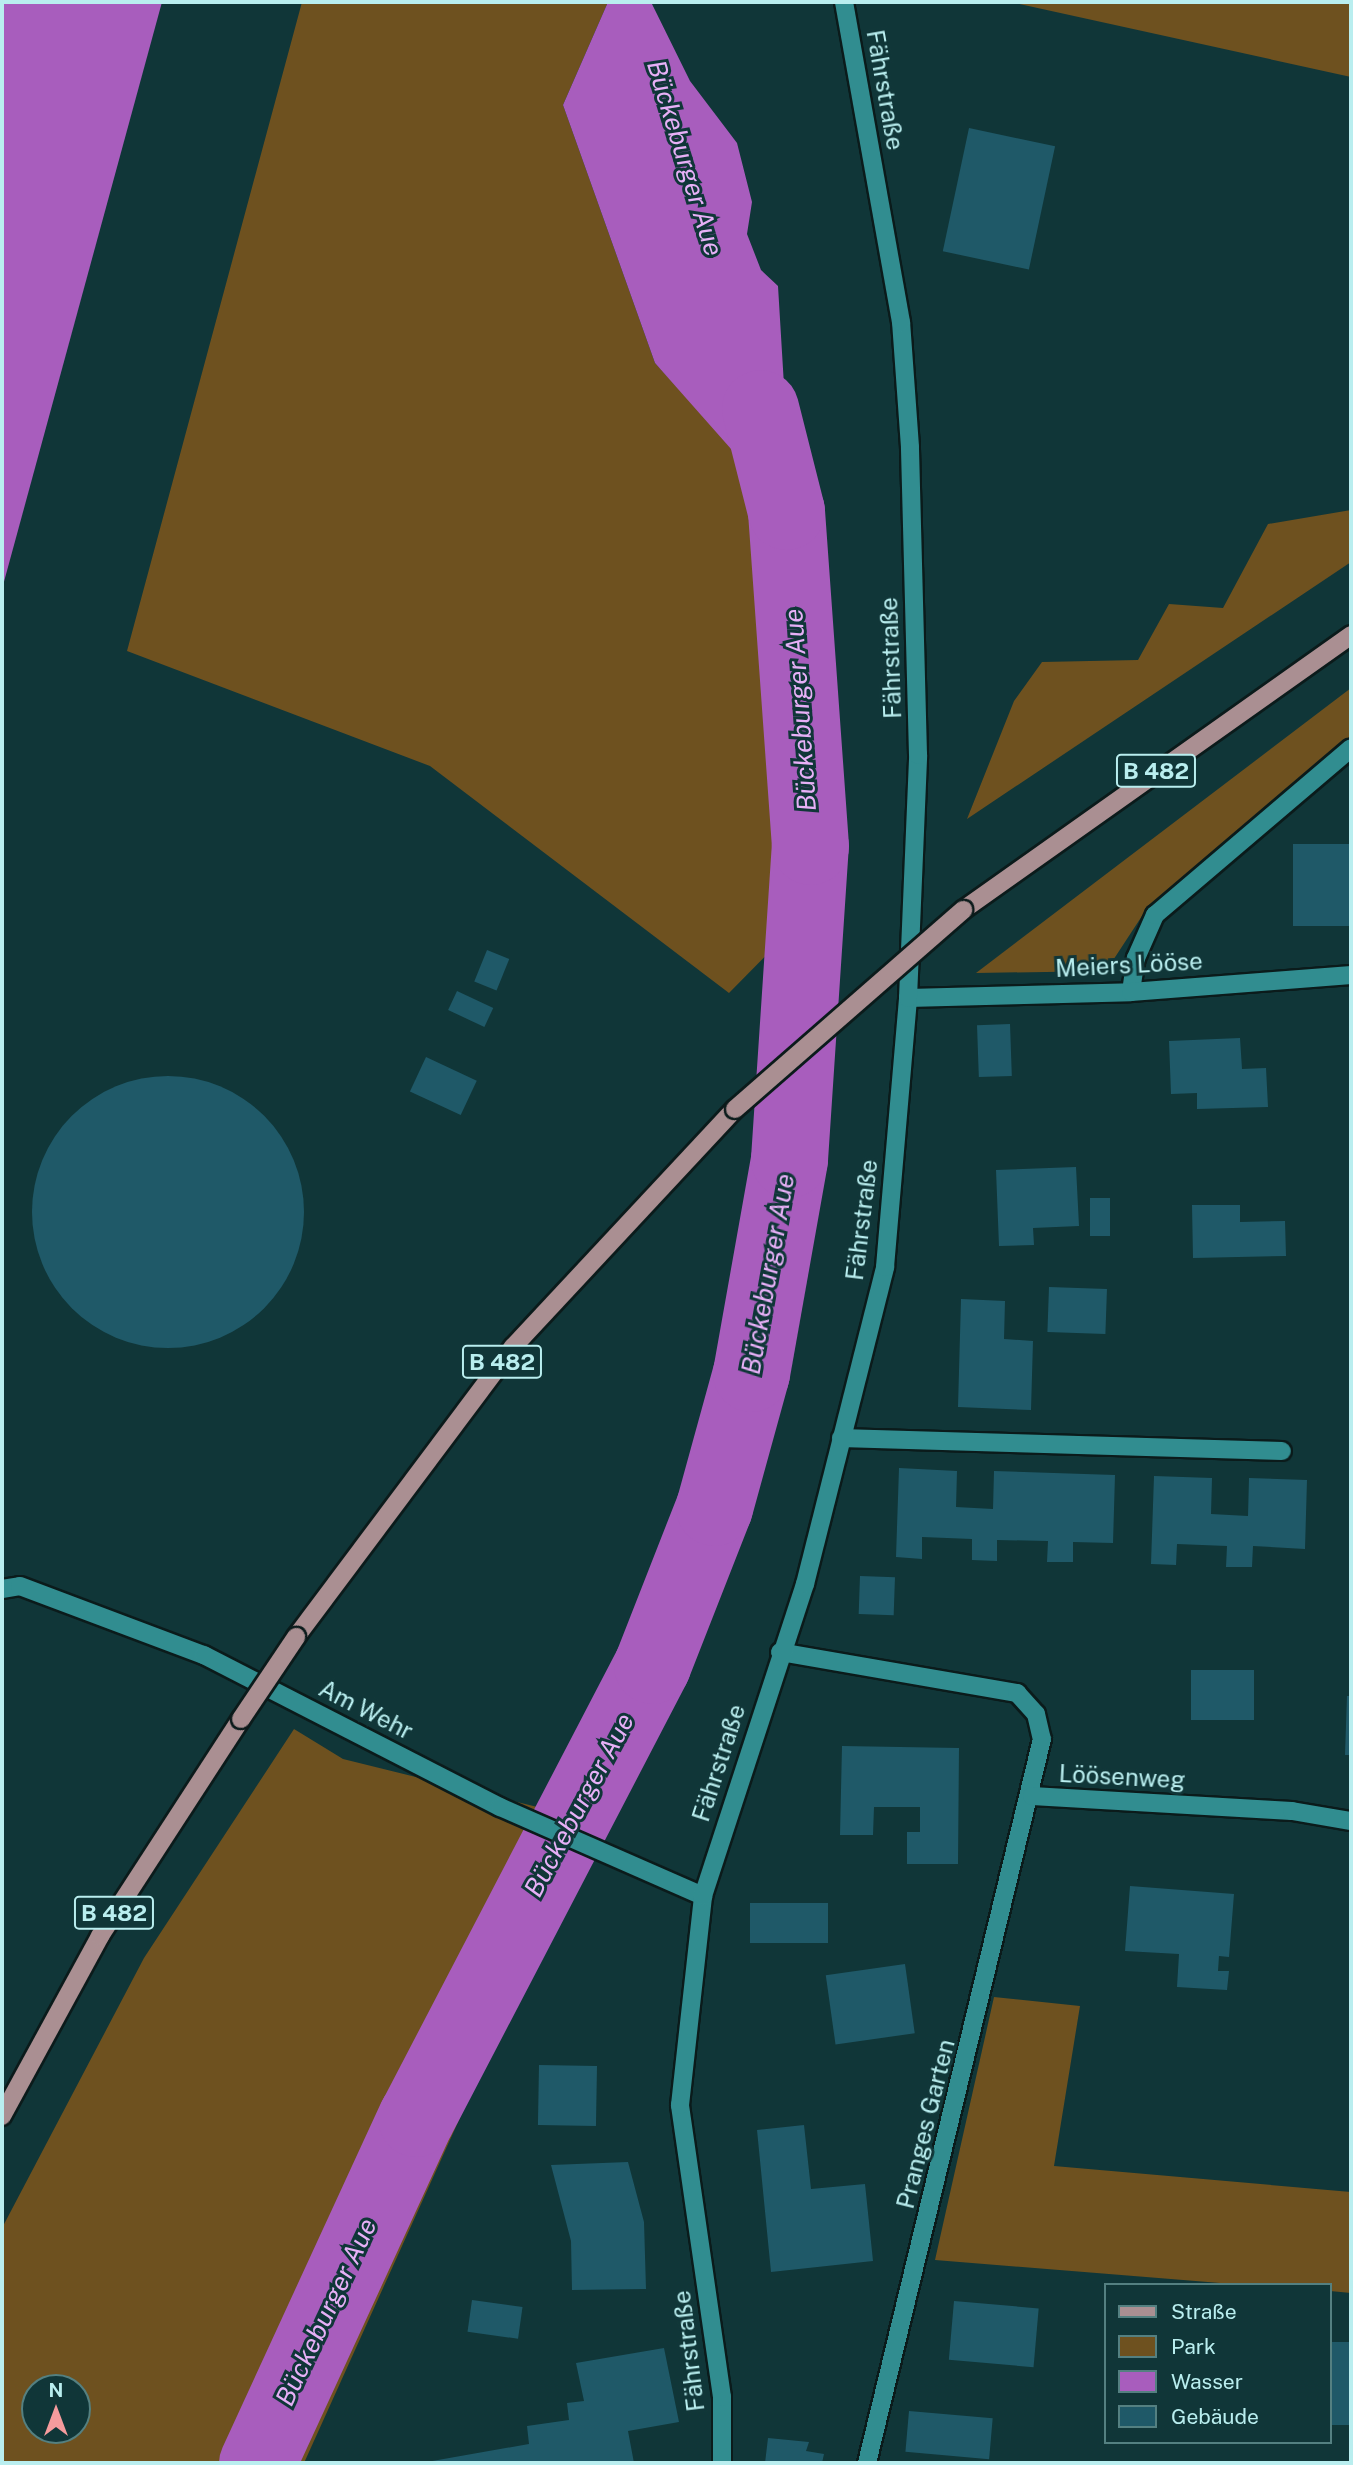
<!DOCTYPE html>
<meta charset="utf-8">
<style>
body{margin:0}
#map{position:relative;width:1353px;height:2465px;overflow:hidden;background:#103638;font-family:"Public Sans",sans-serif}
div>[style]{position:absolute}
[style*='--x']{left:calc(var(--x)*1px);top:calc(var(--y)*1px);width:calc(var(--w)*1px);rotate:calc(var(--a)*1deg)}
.green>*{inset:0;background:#6e511f}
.water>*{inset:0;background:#a85dbd}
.river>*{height:77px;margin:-38.5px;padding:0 38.5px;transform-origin:38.5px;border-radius:38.5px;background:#a85dbd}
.building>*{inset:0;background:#1f5968;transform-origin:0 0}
.round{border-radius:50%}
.roads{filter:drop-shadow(2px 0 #0b1b1b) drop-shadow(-2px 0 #0b1b1b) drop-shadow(0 2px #0b1b1b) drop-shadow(0 -2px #0b1b1b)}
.minor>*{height:18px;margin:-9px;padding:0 9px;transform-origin:9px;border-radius:9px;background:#318d90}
.major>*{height:18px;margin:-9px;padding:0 9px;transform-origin:9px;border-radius:9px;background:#aa8f92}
.bridges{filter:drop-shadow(2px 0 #0b1b1b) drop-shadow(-2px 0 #0b1b1b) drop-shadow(0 2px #0b1b1b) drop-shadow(0 -2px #0b1b1b)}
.major-bridge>*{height:18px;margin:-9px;padding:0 9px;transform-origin:9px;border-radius:9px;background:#aa8f92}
span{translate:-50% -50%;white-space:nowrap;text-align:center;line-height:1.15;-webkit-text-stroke:6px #103638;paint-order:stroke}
.shield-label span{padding:2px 5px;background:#103638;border:2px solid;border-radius:5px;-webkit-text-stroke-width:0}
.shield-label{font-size:23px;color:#b9eeef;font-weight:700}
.street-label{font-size:24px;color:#b9eeef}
.water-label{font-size:26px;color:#e7b0f7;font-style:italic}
.frame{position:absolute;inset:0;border:4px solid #b9eeef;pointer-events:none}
.legend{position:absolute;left:1104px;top:2283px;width:228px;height:161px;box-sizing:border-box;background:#103638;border:2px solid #548081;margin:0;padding:9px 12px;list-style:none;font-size:21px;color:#b9eeef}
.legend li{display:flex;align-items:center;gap:14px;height:35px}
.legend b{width:35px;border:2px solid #548081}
.north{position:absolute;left:21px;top:2374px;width:70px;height:70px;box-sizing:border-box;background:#103638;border:2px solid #548081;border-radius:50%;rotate:0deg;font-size:19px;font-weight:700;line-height:28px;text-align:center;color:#b9eeef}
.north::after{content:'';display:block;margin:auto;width:24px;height:32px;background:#f59b9d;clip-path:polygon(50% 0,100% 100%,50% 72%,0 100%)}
</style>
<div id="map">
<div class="green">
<div style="clip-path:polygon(302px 2px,608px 2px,563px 105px,655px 363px,754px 471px,784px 626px,789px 932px,729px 993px,430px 766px,127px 651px)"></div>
<div style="clip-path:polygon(1010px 2px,1351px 2px,1351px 77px)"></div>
<div style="clip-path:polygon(1351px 510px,1351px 562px,967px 819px,1014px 701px,1042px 662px,1138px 660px,1169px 604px,1223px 608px,1268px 524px)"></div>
<div style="clip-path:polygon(1351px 688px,1351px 737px,1142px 916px,1106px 971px,976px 973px)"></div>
<div style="clip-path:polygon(evenodd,294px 1729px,343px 1759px,594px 1821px,304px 2463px,2px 2463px,2px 2228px,144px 1958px,294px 1729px,35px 2388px,77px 2388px,77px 2430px,35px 2430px,35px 2388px)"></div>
<div style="clip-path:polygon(994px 1997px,1080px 2006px,1054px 2166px,1351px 2192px,1351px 2293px,1330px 2291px,1330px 2285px,1245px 2285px,935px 2260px)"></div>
</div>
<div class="water">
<div style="clip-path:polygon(2px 2px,162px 2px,2px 589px)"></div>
<div style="clip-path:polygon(608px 2px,651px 2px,690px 81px,737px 143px,752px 202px,747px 234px,761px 270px,778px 286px,785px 402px,810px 505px,786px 511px,655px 363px,563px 105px)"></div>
</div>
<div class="river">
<div style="--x:257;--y:2463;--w:380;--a:-65.3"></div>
<div style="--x:416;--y:2118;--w:511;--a:-62.48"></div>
<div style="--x:652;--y:1665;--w:170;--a:-68.6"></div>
<div style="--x:714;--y:1507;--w:139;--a:-74.6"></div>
<div style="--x:751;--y:1373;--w:217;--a:-79.9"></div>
<div style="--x:789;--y:1159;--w:314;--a:-86.2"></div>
<div style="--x:810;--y:846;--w:336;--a:-94.1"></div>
<div style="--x:786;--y:511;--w:106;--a:-104.2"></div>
</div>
<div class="building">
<div style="left:969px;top:128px;width:88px;height:126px;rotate:12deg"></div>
<div style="left:1351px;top:844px;width:82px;height:58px;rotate:90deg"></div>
<div style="left:487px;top:950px;width:24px;height:34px;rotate:22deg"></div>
<div style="left:457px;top:991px;width:40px;height:21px;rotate:25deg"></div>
<div style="left:1010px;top:1024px;width:52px;height:33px;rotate:88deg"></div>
<div style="clip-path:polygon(1240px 1038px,1242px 1069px,1266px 1068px,1268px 1107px,1197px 1109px,1197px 1093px,1171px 1094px,1169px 1041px)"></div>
<div style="left:426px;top:1057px;width:56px;height:38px;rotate:25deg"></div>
<div class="round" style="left:32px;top:1076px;width:272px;height:272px"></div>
<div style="clip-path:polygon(1076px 1167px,1079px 1226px,1033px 1228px,1034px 1245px,999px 1246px,996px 1170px)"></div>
<div style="left:1090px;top:1198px;width:20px;height:38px"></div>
<div style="clip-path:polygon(1192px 1205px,1240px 1205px,1240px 1222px,1285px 1221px,1286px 1256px,1193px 1258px)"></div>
<div style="left:1049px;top:1287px;width:58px;height:45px;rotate:2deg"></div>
<div style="clip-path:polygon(961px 1299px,1005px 1301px,1004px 1339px,1033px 1341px,1031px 1410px,958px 1407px)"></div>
<div style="clip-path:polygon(899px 1468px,957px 1471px,956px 1507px,993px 1509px,994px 1471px,1115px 1475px,1113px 1543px,1073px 1542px,1073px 1562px,1047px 1562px,1048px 1541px,997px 1540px,997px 1561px,972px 1560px,972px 1539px,922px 1537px,922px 1559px,896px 1557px)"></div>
<div style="clip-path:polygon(1154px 1476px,1212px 1478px,1211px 1514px,1248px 1516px,1249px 1478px,1307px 1480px,1305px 1549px,1253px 1546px,1252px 1567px,1226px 1567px,1227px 1546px,1177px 1544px,1176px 1565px,1151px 1564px)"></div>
<div style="left:860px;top:1576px;width:35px;height:38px;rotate:2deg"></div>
<div style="left:1254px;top:1670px;width:50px;height:63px;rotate:90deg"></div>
<div style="clip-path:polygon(1347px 1696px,1351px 1696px,1351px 1755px,1345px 1755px)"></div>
<div style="clip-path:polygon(842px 1746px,959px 1748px,958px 1864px,907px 1864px,907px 1832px,920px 1832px,920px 1807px,874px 1807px,873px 1835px,840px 1835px)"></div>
<div style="clip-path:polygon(1130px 1886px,1234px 1894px,1229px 1957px,1219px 1956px,1218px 1971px,1229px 1971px,1227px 1990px,1177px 1987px,1179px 1954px,1125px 1951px)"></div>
<div style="left:750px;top:1903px;width:78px;height:40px"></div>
<div style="left:905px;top:1964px;width:70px;height:80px;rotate:82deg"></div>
<div style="left:539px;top:2065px;width:58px;height:60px;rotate:1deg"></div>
<div style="clip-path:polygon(804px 2125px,811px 2189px,865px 2184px,873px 2261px,771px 2272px,757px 2130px)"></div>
<div style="clip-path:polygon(628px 2162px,644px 2222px,646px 2289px,572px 2290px,571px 2241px,551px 2165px)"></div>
<div style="left:472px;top:2300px;width:51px;height:32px;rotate:8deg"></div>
<div style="left:954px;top:2301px;width:85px;height:59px;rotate:5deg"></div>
<div style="left:1351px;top:2342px;width:83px;height:21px;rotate:90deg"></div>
<div style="clip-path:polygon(664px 2348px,679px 2422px,628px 2431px,634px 2463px,421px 2463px,529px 2444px,527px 2426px,569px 2420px,567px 2403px,584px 2401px,576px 2363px)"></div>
<div style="left:909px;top:2411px;width:84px;height:41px;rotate:5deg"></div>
<div style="clip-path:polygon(768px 2438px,809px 2442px,806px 2451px,824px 2454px,822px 2463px,765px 2463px)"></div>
</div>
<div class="roads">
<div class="minor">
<div style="--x:1131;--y:992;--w:34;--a:-82"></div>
<div style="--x:1136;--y:958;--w:47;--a:-66.2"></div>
<div style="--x:1155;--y:915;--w:257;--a:-40.4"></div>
<div style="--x:908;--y:998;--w:223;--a:-1.5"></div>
<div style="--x:1131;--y:992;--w:221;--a:-4.4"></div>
<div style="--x:841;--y:1438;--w:441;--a:1.7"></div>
<div style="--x:2;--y:1589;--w:18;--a:-9"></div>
<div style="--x:20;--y:1586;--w:197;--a:20.6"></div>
<div style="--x:204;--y:1655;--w:333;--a:27.2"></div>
<div style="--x:500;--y:1807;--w:222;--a:23.7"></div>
<div style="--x:780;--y:1652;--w:241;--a:9.8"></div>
<div style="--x:1017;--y:1693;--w:28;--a:48"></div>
<div style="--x:1036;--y:1714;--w:26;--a:77"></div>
<div style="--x:1042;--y:1739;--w:745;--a:103.59"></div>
<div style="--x:1032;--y:1796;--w:260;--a:3.3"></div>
<div style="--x:1292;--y:1811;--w:60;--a:9.6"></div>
<div style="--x:722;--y:2463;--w:66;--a:-90"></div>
<div style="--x:722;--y:2397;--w:295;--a:-98.2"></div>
<div style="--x:680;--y:2105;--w:210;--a:-83.7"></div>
<div style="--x:703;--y:1896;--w:328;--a:-71.9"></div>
<div style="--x:805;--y:1584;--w:327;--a:-75.8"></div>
<div style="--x:885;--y:1267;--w:270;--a:-85.1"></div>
<div style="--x:908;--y:998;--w:243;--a:-87.6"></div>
<div style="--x:918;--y:755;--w:308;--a:-91.5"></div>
<div style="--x:910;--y:447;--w:125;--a:-94.1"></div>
<div style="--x:901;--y:322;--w:325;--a:-100.1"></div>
</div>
<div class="major">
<div style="--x:963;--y:910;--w:476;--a:-35.3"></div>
<div style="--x:296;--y:1637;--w:362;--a:-53.2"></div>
<div style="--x:513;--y:1347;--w:325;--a:-47"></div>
<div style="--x:2;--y:2116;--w:205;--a:-61.4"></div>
<div style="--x:100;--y:1936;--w:259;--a:-57"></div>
</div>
</div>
<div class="bridges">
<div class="major-bridge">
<div style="--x:735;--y:1109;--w:303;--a:-41.1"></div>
<div style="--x:241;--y:1719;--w:99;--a:-56.1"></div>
</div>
</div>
<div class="shield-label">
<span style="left:1156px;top:771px">B 482</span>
<span style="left:502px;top:1362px">B 482</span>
<span style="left:114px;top:1913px">B 482</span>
</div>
<div class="street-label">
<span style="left:885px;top:90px;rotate:80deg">Fährstraße</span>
<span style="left:891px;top:658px;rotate:-92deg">Fährstraße</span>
<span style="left:1129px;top:965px;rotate:-3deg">Meiers Lööse</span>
<span style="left:862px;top:1220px;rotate:-83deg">Fährstraße</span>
<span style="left:366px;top:1710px;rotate:27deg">Am Wehr</span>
<span style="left:719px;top:1763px;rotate:-72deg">Fährstraße</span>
<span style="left:1122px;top:1777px;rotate:3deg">Löösenweg</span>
<span style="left:926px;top:2124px;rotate:-76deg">Pranges Garten</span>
<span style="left:689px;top:2351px;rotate:-97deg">Fährstraße</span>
</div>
<div class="water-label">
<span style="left:685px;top:158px;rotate:73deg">Bückeburger Aue</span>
<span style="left:800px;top:710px;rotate:-94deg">Bückeburger Aue</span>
<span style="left:768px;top:1274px;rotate:-80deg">Bückeburger Aue</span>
<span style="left:579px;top:1805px;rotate:-62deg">Bückeburger Aue</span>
<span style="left:326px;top:2312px;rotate:-65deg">Bückeburger Aue</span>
</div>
<div class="frame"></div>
<ul class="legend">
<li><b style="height:9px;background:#aa8f92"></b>Straße</li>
<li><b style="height:19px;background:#6e511f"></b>Park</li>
<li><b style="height:19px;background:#a85dbd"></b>Wasser</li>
<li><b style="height:19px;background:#1f5968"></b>Gebäude</li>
</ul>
<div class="north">N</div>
</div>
